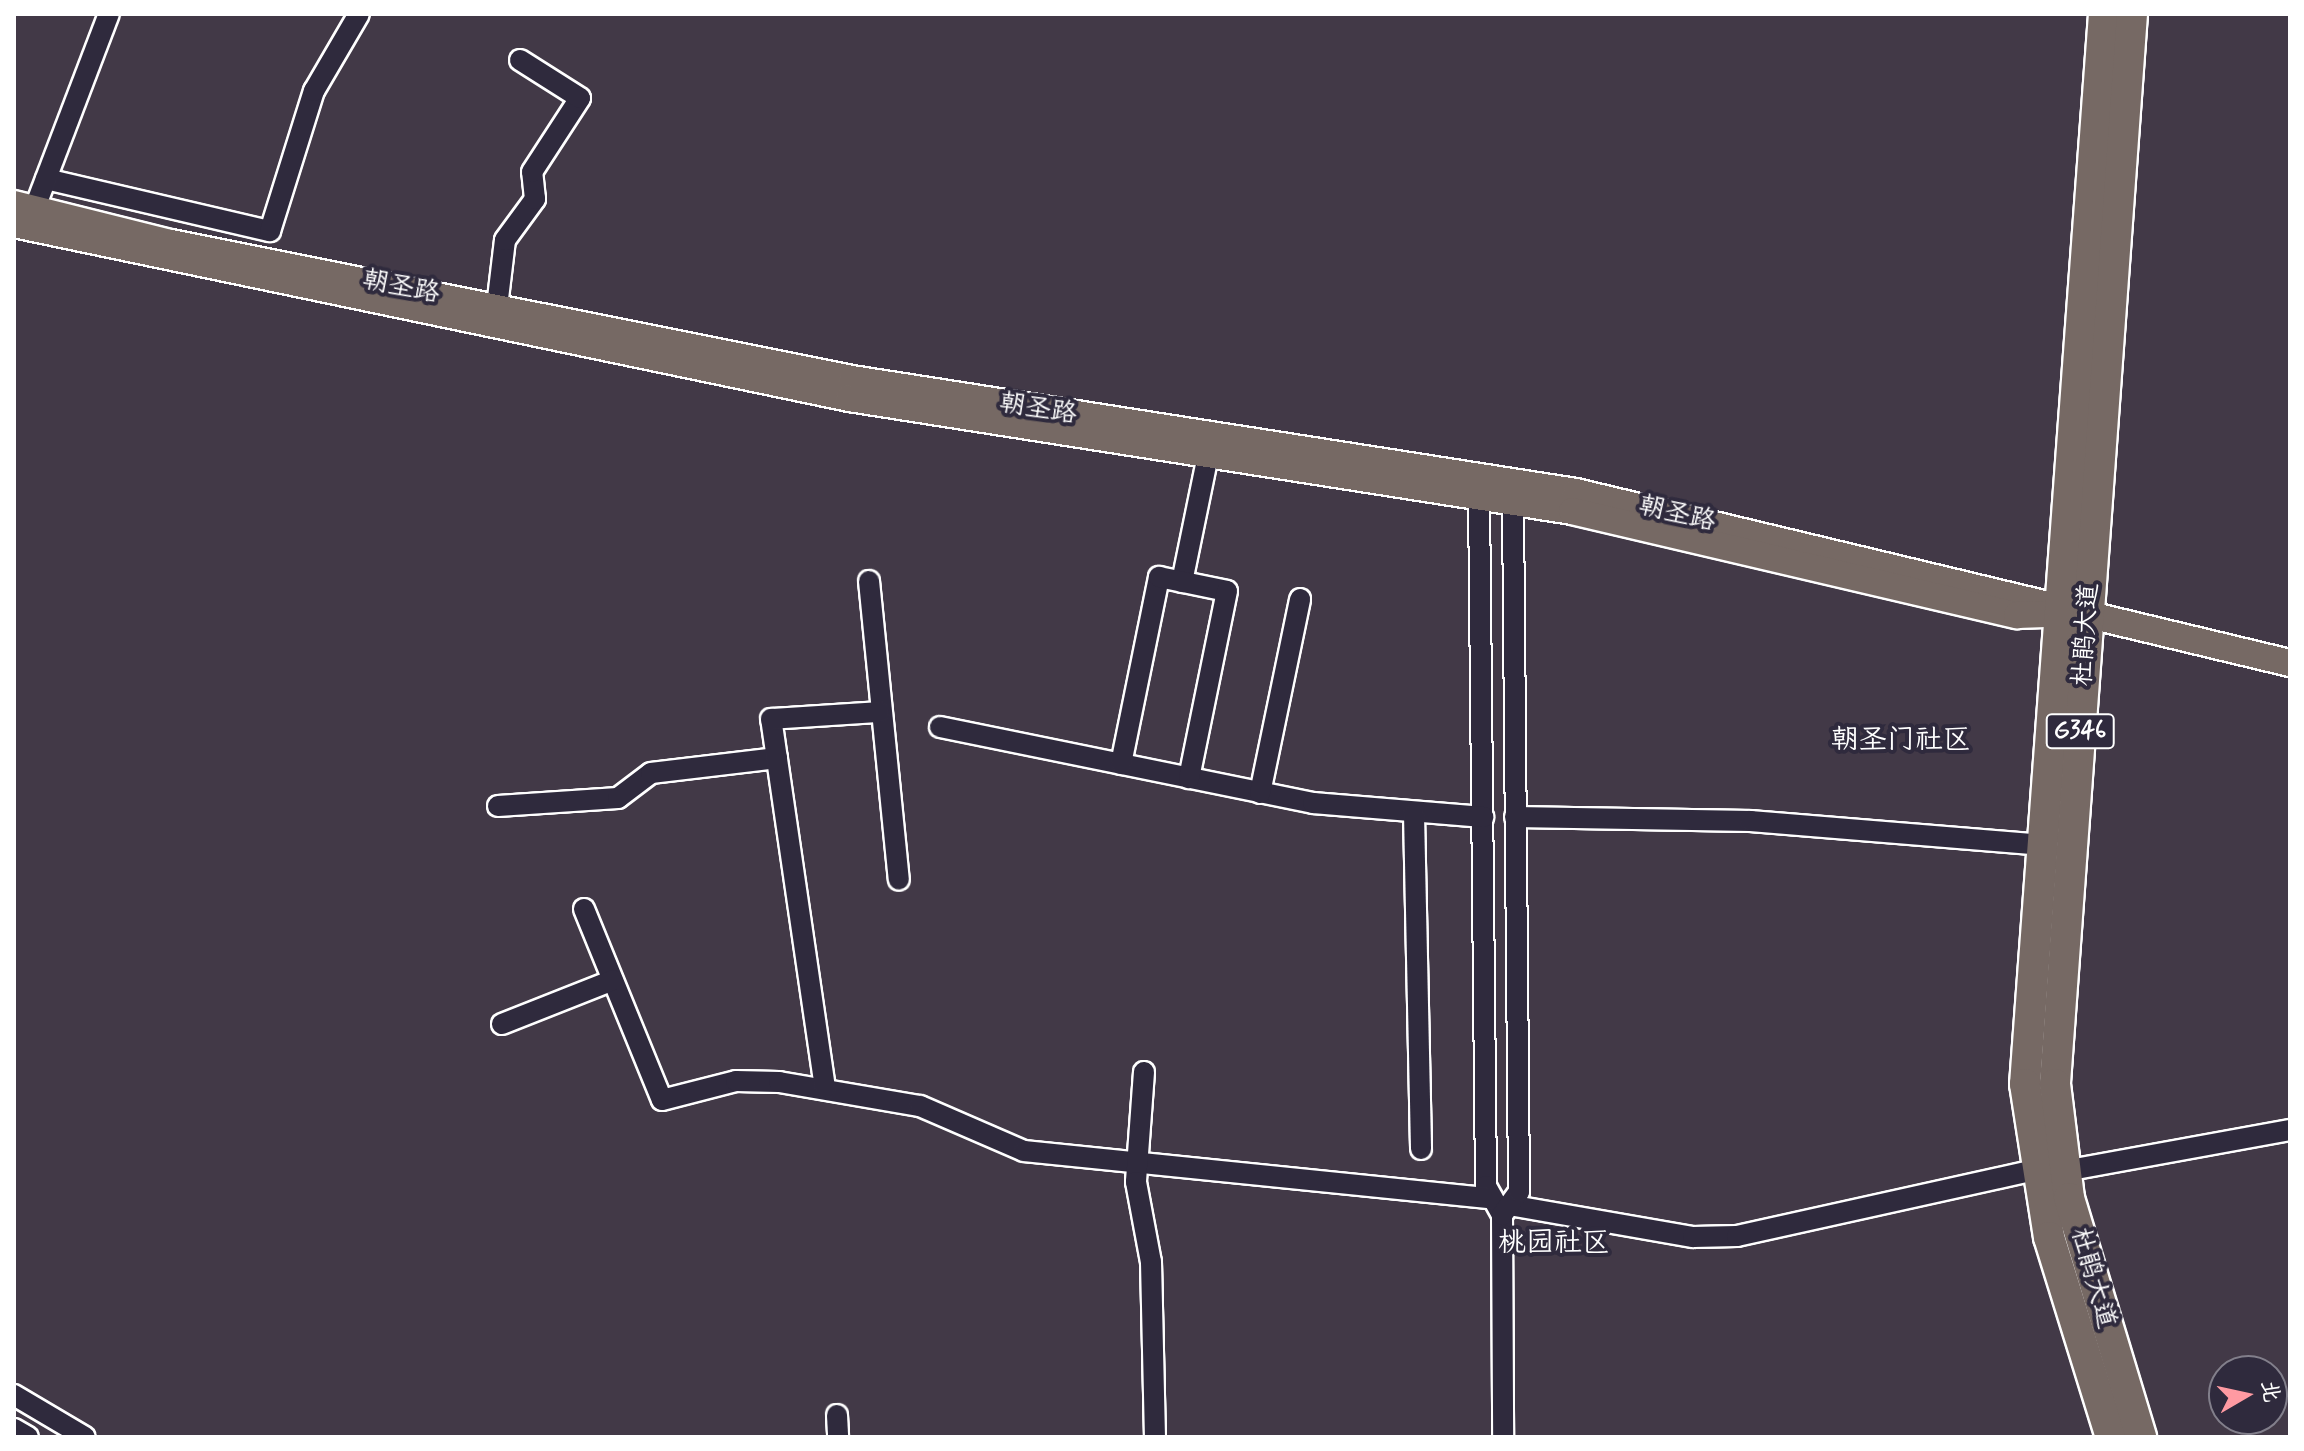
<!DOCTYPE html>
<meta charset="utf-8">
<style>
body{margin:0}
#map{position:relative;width:2304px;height:1451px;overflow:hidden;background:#423947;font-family:Mynerve,"LXGW WenKai TC",sans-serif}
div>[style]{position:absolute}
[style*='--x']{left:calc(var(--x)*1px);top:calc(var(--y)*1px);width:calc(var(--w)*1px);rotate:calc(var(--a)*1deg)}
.roads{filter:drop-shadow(2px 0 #fff) drop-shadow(-2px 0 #fff) drop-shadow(0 2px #fff) drop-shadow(0 -2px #fff)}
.minor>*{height:20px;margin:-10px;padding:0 10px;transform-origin:10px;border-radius:10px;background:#2f2a3d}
.major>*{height:26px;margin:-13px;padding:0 13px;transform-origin:13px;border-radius:13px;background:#766964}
.highway>*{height:30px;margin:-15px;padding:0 15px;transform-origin:15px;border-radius:15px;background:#766964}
span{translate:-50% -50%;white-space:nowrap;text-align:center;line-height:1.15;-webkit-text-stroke:8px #2f2a3d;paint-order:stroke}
.shield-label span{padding:2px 6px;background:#2f2a3d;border:2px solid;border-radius:6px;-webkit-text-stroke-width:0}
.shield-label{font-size:24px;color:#fff;font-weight:700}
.street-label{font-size:26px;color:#fff}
.neighbourhood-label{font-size:28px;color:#fff}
.frame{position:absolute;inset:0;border:16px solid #fff;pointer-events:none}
.north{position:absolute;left:2208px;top:1355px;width:80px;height:80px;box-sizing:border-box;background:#2f2a3d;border:2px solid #827f8b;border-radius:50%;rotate:81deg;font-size:22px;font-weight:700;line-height:32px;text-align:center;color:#fff}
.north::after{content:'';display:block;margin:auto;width:28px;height:36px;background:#ff9aa2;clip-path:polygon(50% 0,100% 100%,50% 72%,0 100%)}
</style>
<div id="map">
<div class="roads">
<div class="minor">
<div style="--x:46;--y:179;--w:230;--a:13.1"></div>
<div style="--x:270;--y:231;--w:147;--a:-72.6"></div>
<div style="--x:314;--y:91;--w:89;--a:-59.7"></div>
<div style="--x:34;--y:210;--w:210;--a:-69.1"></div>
<div style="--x:497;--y:307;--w:67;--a:-83.2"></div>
<div style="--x:505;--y:240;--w:51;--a:-53.8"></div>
<div style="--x:535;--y:199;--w:27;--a:-96"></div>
<div style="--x:532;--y:172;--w:88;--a:-57"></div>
<div style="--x:580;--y:98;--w:71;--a:-147.7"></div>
<div style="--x:1479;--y:495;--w:691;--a:89.42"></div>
<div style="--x:1486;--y:1186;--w:33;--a:61"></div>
<div style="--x:1502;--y:1215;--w:222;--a:89.7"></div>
<div style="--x:869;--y:581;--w:300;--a:84.3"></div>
<div style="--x:1182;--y:582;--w:130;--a:-78.4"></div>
<div style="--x:940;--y:727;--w:381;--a:11.5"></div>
<div style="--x:1313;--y:803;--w:171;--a:4.7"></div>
<div style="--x:1121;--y:764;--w:191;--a:-78.5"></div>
<div style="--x:1159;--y:577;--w:69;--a:11.6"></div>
<div style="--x:1227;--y:591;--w:191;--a:101.5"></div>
<div style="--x:1260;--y:793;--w:198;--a:-78.3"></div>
<div style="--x:498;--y:806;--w:120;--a:-3.8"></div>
<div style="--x:618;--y:798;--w:41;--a:-37.1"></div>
<div style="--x:651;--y:773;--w:127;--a:-6.8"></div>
<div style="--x:1414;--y:814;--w:335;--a:88.8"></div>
<div style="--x:1515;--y:817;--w:236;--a:1"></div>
<div style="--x:1751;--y:821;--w:293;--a:4.7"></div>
<div style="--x:584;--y:909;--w:206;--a:67.8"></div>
<div style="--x:662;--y:1100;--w:76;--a:-14.4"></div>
<div style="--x:736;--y:1081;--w:43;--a:1.3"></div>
<div style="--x:779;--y:1082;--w:143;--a:9.7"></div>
<div style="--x:920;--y:1106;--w:113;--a:23.4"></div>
<div style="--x:1024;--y:1151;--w:471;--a:5.8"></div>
<div style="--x:502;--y:1024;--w:119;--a:-21.6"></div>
<div style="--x:1144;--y:1072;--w:110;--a:94.2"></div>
<div style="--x:1136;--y:1182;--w:81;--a:79.4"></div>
<div style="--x:1151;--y:1262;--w:175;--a:88.7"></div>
<div style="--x:825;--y:1088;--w:373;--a:-98.3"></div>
<div style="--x:771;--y:719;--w:108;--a:-3.7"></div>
<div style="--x:2064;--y:1171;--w:230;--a:-10.3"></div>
<div style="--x:1509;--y:1205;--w:187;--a:9.9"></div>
<div style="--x:1693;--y:1237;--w:44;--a:-1.3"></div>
<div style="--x:1737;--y:1236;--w:305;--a:-12.5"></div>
<div style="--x:1502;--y:1215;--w:29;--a:-54"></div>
<div style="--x:1519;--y:1192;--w:691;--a:-90.5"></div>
<div style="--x:14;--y:1395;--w:82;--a:30.6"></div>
<div style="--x:837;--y:1415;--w:22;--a:87"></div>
<div style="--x:14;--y:1429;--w:16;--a:30"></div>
</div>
<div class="major">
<div style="--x:14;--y:204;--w:162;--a:14"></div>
<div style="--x:171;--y:243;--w:694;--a:11.29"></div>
<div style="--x:852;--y:379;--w:733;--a:8.87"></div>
<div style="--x:1576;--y:492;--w:734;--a:13.47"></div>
<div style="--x:14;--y:224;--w:853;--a:11.77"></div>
<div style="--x:849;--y:398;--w:732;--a:8.88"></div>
<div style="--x:1572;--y:511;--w:457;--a:13.2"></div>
<div style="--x:2017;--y:615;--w:36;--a:-2"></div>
</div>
<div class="highway">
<div style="--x:2104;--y:14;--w:1073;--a:94.22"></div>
<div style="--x:2025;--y:1084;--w:155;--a:81.1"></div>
<div style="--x:2049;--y:1237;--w:209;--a:72.8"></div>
<div style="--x:2132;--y:14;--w:1073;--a:94.12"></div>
<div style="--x:2055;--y:1084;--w:115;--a:83"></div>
<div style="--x:2069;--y:1198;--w:250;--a:73.2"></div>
</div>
</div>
<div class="shield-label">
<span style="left:2080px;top:731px">G346</span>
</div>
<div class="street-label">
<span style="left:401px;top:288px;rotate:11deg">朝圣路</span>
<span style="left:1038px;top:410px;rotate:9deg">朝圣路</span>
<span style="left:1677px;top:515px;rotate:13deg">朝圣路</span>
<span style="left:2087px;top:635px;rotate:-86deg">杜鹃大道</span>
<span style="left:2092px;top:1278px;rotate:74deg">杜鹃大道</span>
</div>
<div class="neighbourhood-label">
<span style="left:1901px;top:741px">朝圣门社区</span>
<span style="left:1554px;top:1244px">桃园社区</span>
</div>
<div class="frame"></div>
<div class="north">北</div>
</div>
